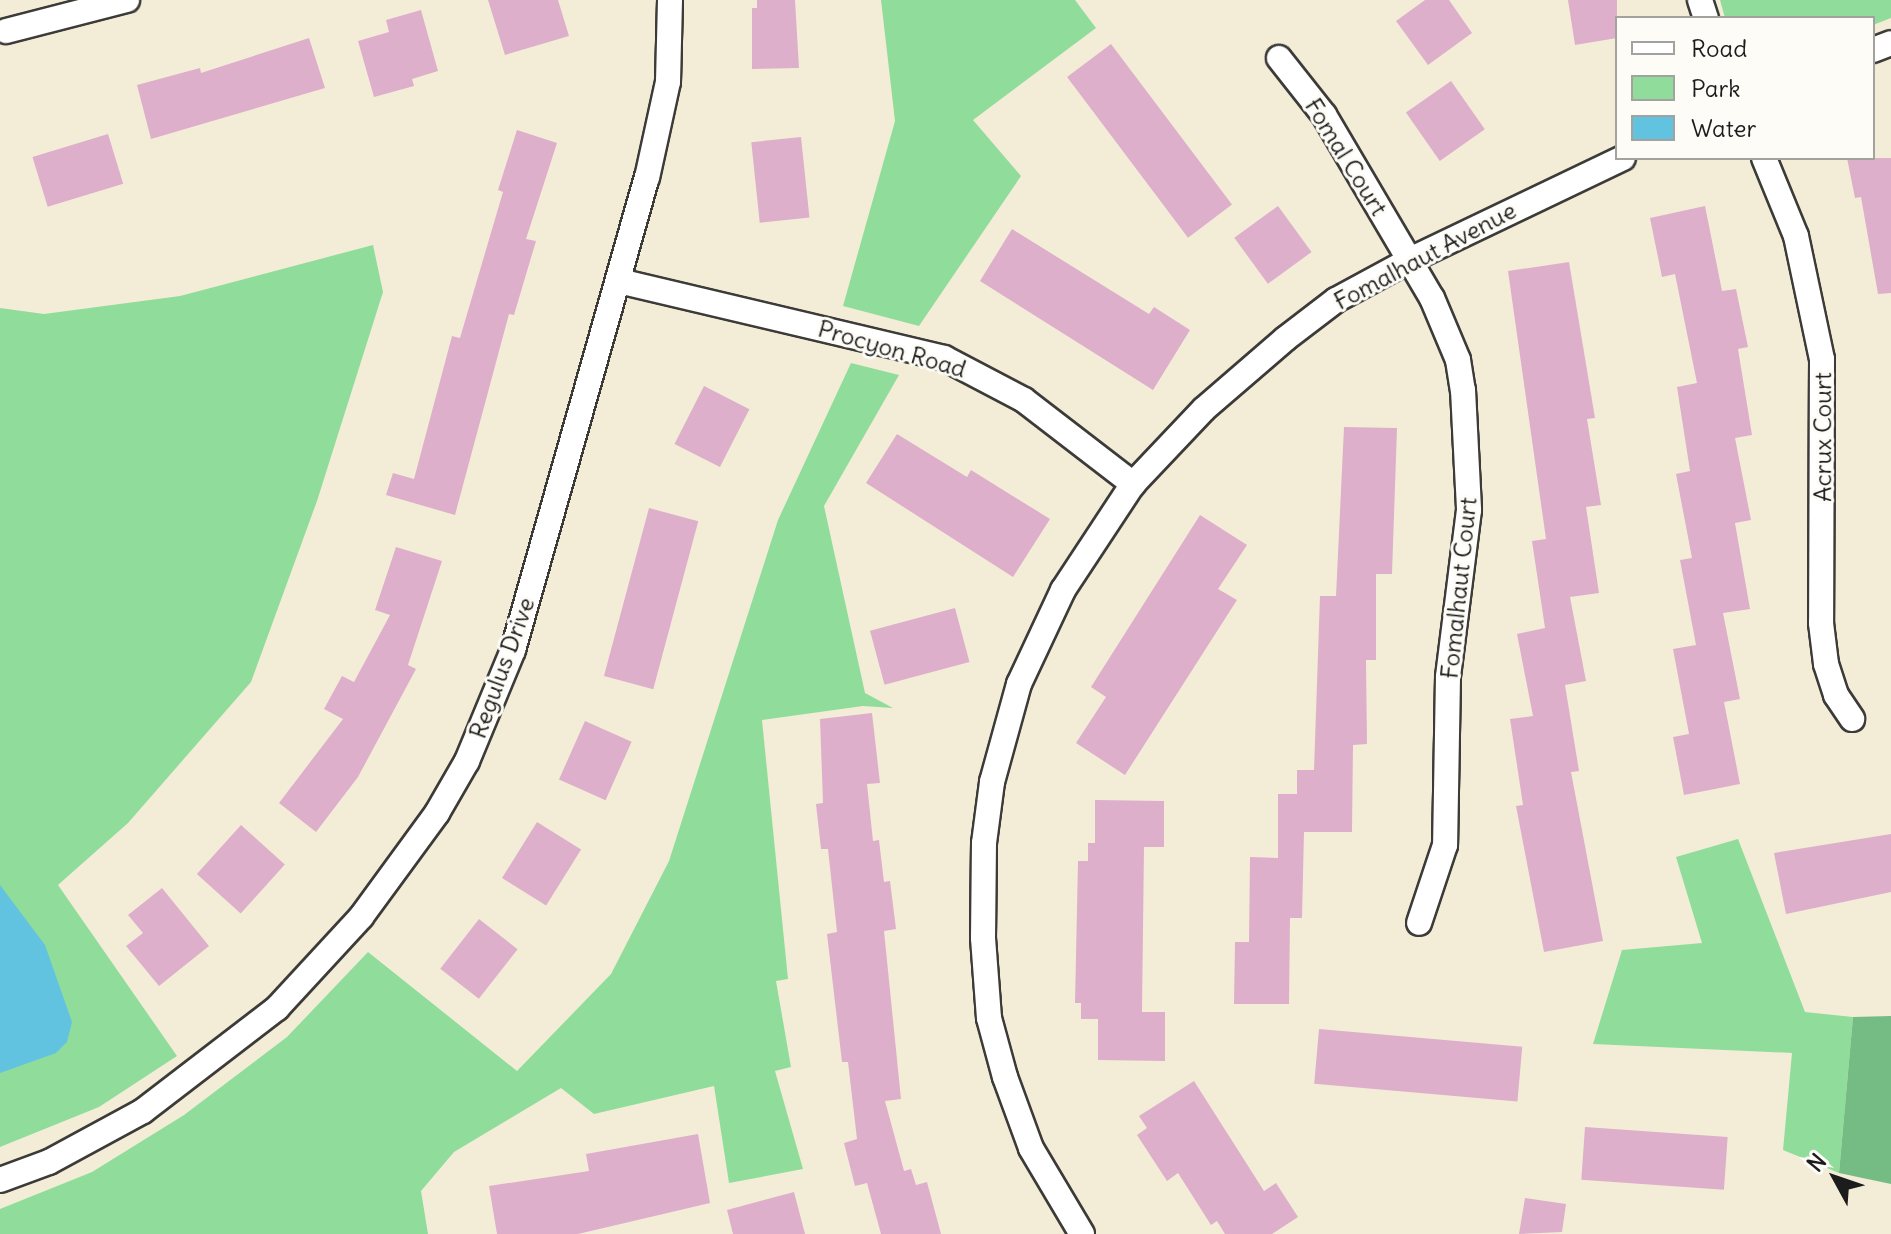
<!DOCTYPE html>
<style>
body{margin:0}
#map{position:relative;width:1891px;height:1234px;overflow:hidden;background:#f3edd8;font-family:Delius,sans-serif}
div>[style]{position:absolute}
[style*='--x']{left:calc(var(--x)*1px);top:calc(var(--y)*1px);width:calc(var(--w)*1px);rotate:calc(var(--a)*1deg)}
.green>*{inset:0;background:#90dd9b}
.forest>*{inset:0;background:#74bc83}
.water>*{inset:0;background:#61c3df}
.building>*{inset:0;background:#ddafcb;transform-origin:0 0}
.roads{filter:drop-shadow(2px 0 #3c3b38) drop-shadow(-2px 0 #3c3b38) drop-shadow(0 2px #3c3b38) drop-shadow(0 -2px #3c3b38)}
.minor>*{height:24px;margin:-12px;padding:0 12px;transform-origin:12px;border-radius:12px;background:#fff}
span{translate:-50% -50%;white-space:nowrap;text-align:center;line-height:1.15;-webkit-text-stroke:6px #fdfcf7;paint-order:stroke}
.street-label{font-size:24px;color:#1c1c1c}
.legend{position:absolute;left:1615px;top:16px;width:260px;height:144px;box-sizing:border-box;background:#fdfcf7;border:2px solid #a3a29f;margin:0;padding:10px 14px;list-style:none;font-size:24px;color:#1c1c1c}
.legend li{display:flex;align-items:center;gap:16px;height:40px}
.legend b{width:40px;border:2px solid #a3a29f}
.north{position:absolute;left:1795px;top:1138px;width:80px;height:80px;-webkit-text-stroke:6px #fdfcf7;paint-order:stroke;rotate:310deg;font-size:22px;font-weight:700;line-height:32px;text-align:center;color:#1c1c1c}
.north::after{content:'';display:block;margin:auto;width:28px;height:36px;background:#1c1c1c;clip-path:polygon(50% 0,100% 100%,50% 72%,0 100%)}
</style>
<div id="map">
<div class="green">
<div style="clip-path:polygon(881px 0,1075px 0,1096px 28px,973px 120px,1021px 176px,919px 326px,843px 306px,895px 121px)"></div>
<div style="clip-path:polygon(1720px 0,1891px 0,1891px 18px,1873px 25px,1873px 18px,1725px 18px)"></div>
<div style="clip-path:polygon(373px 245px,383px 292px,317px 501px,251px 682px,128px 823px,58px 885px,177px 1056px,99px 1107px,0 1147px,0 308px,44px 314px,180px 296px)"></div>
<div style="clip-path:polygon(851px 363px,899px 375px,824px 506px,865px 693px,893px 708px,863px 706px,762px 720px,788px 979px,776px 981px,791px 1067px,775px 1071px,803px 1169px,729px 1183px,714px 1086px,594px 1114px,561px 1088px,454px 1152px,421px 1191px,428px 1234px,0 1234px,0 1209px,92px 1172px,184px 1115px,287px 1037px,368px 952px,517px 1071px,611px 974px,669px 861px,778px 520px)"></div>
<div style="clip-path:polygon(1738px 839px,1805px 1012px,1853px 1017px,1839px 1173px,1783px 1150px,1792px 1053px,1593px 1044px,1622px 950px,1702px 943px,1676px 857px)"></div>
</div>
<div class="forest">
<div style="clip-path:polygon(1891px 1016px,1891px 1184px,1839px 1173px,1853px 1017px)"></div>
</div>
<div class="water">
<div style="clip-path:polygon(0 885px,45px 945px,72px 1022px,67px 1042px,56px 1053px,0 1073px)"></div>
</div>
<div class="building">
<div style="clip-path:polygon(488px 0,558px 0,569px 36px,505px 55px)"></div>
<div style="clip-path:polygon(757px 0,795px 0,799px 68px,752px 69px,752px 8px,757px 8px)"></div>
<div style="clip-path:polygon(1425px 0,1449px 0,1472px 33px,1428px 65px,1396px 21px)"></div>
<div style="clip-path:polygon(1568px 0,1617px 0,1617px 38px,1575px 45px)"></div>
<div style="clip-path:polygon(421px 10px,438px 71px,412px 79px,414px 86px,374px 97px,358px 41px,389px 32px,386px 20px)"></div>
<div style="clip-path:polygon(309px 38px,325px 88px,151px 139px,137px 85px,200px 68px,201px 73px)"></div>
<div style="left:1111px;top:44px;width:201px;height:55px;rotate:53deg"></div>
<div style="left:1451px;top:81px;width:59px;height:55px;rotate:55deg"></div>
<div style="clip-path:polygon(517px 130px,557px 143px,526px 239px,536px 241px,514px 315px,509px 314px,455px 515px,386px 495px,393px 473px,414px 479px,452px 336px,460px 338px,503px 192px,498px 190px)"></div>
<div style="left:108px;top:134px;width:52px;height:79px;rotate:73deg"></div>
<div style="left:801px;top:137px;width:81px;height:50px;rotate:84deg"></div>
<div style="clip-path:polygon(1847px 158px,1891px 158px,1891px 293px,1878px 294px,1861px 197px,1855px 198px)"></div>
<div style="left:1278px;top:206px;width:57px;height:54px;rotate:54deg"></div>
<div style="clip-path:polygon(1705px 206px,1722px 291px,1736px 289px,1748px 347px,1738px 349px,1752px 435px,1735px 438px,1751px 520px,1735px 523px,1750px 609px,1723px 613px,1740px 699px,1724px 702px,1740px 784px,1684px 795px,1673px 737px,1689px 734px,1673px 649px,1696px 645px,1680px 560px,1692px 558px,1676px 474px,1690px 471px,1677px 387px,1697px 383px,1675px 274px,1662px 277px,1650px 218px)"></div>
<div style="clip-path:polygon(1012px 229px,1149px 314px,1154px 307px,1190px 330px,1153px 390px,980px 281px)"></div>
<div style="clip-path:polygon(1569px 262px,1595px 418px,1587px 419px,1601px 505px,1586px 507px,1599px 593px,1570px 597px,1586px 681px,1565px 685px,1579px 771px,1571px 772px,1603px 941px,1544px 952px,1516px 806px,1523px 805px,1510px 719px,1533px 716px,1517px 634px,1545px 628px,1532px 541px,1546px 539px,1508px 271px)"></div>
<div style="left:704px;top:386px;width:51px;height:65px;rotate:27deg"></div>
<div style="clip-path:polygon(1344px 427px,1397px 428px,1392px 574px,1376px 574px,1376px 660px,1366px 660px,1367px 744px,1353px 745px,1352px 832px,1304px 832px,1302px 918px,1290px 918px,1289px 1004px,1234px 1004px,1235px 942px,1249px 942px,1250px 857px,1278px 858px,1278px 794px,1297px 794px,1297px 770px,1314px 770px,1320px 596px,1336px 596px)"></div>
<div style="clip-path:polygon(897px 434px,967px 477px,971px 470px,1050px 519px,1013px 577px,866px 483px)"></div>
<div style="left:649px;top:508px;width:51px;height:174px;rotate:15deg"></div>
<div style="clip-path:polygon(1200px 515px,1247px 545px,1218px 589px,1237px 600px,1125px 775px,1076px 743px,1106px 697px,1091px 687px)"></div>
<div style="clip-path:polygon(396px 547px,442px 561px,408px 665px,416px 669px,358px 777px,316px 832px,279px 803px,343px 719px,324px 709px,342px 676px,354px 682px,390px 615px,375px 610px)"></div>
<div style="left:955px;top:608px;width:56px;height:88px;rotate:75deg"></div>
<div style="clip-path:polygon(872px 713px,880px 783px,867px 784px,873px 841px,879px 840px,884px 882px,890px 881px,896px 929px,884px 931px,901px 1099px,885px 1101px,904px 1171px,911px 1169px,916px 1185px,927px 1182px,941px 1234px,881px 1234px,867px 1183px,855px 1186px,844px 1143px,857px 1139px,848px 1062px,842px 1062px,827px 934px,837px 932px,828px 849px,821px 849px,816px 804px,823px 803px,820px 719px)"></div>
<div style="left:585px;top:721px;width:51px;height:64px;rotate:24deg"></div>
<div style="clip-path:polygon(1095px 800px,1164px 801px,1164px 847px,1144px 847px,1142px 1012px,1165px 1012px,1165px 1061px,1098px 1060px,1098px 1019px,1081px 1019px,1081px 1003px,1075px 1003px,1078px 861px,1088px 861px,1088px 843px,1095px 843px)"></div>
<div style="left:537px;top:822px;width:52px;height:66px;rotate:32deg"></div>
<div style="left:241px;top:825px;width:59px;height:66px;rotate:42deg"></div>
<div style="clip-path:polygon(1891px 834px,1891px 892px,1786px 914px,1774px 853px)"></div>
<div style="clip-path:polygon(162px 888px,209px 946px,159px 986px,126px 946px,143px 933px,128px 915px)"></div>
<div style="left:479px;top:919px;width:49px;height:63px;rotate:38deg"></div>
<div style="left:1319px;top:1029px;width:204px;height:55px;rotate:5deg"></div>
<div style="clip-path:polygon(1194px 1081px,1264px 1191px,1276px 1183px,1298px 1217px,1272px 1234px,1225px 1234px,1217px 1221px,1211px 1225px,1178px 1173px,1167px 1181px,1137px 1135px,1147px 1128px,1139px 1116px)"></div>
<div style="left:1585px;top:1127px;width:143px;height:53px;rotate:4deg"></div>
<div style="clip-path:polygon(698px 1134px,710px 1203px,578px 1234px,497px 1234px,489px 1186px,589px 1171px,586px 1154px)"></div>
<div style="clip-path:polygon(794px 1192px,805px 1234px,733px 1234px,727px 1210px)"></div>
<div style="clip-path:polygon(1525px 1198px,1566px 1204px,1562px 1232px,1519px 1234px)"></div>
</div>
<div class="roads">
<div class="minor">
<div style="--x:1700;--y:0;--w:19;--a:72"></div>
<div style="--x:6;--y:31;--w:125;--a:-14.4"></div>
<div style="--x:1873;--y:50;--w:19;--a:-21"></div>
<div style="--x:1279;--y:58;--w:73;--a:51.7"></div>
<div style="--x:1324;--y:115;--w:212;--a:59.5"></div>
<div style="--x:1432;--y:298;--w:67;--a:67.2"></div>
<div style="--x:1458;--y:360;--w:30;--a:81"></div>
<div style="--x:1463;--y:390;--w:120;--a:87.1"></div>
<div style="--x:1469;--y:510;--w:168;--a:97.2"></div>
<div style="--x:1448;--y:677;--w:168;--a:91"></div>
<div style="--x:1445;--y:845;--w:82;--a:108.4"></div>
<div style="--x:1764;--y:158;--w:84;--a:67.7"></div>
<div style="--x:1796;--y:236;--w:126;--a:78.1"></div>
<div style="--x:1822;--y:359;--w:264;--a:90.2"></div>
<div style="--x:1821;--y:623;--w:41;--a:83"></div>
<div style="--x:1826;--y:664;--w:33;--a:72"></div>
<div style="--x:1836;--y:695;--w:29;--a:56"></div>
<div style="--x:619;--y:281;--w:334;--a:13.3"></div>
<div style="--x:944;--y:358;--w:90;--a:27.7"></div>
<div style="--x:1024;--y:400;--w:138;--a:37.6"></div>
<div style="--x:0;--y:1180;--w:52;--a:-20.2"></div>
<div style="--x:49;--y:1162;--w:107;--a:-28.5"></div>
<div style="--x:143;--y:1111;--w:169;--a:-37.5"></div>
<div style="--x:277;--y:1008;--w:124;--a:-47.3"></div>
<div style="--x:361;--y:917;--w:129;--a:-53.8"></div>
<div style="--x:437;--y:813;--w:60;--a:-60"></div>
<div style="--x:467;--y:761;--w:120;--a:-67.5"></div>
<div style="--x:513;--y:650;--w:491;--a:-74.2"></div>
<div style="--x:647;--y:178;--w:98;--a:-77.7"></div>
<div style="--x:668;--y:82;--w:82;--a:-88.6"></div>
<div style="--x:1082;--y:1234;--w:100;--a:-120.7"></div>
<div style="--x:1031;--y:1148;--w:76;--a:-110.1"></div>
<div style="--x:1005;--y:1077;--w:61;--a:-105.2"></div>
<div style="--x:989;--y:1018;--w:80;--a:-94.3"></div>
<div style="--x:983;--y:938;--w:95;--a:-89.4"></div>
<div style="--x:984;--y:843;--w:62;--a:-82.5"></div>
<div style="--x:992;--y:782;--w:102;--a:-74.6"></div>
<div style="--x:1019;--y:684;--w:104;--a:-64.9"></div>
<div style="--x:1063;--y:590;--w:127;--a:-56.6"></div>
<div style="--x:1133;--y:484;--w:103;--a:-46.6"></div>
<div style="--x:1204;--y:409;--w:107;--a:-40.8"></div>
<div style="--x:1285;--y:339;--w:64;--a:-37.4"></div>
<div style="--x:1336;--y:300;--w:84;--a:-28.4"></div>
<div style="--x:1410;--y:260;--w:236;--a:-25.6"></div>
</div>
</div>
<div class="street-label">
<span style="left:1346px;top:157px;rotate:58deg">Fomal Court</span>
<span style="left:1425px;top:256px;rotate:-28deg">Fomalhaut Avenue</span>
<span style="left:892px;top:349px;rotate:16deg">Procyon Road</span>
<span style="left:1823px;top:437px;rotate:-90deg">Acrux Court</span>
<span style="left:1459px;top:588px;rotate:-84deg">Fomalhaut Court</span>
<span style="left:502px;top:668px;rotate:-70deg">Regulus Drive</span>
</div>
<ul class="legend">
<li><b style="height:10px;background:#fff"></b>Road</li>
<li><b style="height:22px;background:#90dd9b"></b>Park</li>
<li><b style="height:22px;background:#61c3df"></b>Water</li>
</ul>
<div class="north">N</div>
</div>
